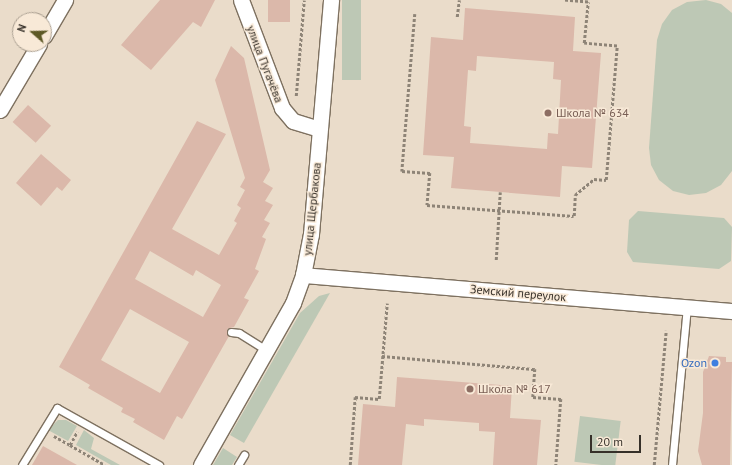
<!DOCTYPE html>
<meta charset="utf-8">
<style>
body{margin:0}
#map{position:relative;width:732px;height:465px;overflow:hidden;background:#eadcca;font-family:"PT Sans",sans-serif}
div>[style]{position:absolute}
[style*='--x']{left:calc(var(--x)*1px);top:calc(var(--y)*1px);width:calc(var(--w)*1px);rotate:calc(var(--a)*1deg)}
.green>*{inset:0;background:#bdc8b5;transform-origin:0 0}
.building>*{inset:0;background:#dbb8aa;transform-origin:0 0}
.path>*{height:2.5px;margin-top:-1.25px;transform-origin:0;background:repeating-linear-gradient(90deg,#8e8477 0 3px,transparent 0 5px)}
.roads{filter:drop-shadow(1px 0 #7e7160) drop-shadow(-1px 0 #7e7160) drop-shadow(0 1px #7e7160) drop-shadow(0 -1px #7e7160)}
.lane>*{height:7px;margin:-3.5px;padding:0 3.5px;transform-origin:3.5px;border-radius:3.5px;background:#fff}
.street>*{height:15px;margin:-7.5px;padding:0 7.5px;transform-origin:7.5px;border-radius:7.5px;background:#fff}
.dots>*{width:11px;height:11px;translate:-50% -50%;box-sizing:border-box;border:2px solid #f8e9d7;border-radius:50%}
span{translate:-50% -50%;white-space:nowrap;text-align:center;line-height:1.15;-webkit-text-stroke:3px #f8e9d7;paint-order:stroke}
.street-label{font-size:12px;color:#363029}
.education-label{font-size:12px;color:#785e54}
.left{translate:0 -50%;text-align:left}
.shop-label{font-size:12px;color:#366cbe}
.right{translate:-100% -50%;text-align:right}
.north{position:absolute;left:12px;top:12px;width:40px;height:40px;box-sizing:border-box;background:#f8e9d7;border:1px solid #aa9f91;border-radius:50%;rotate:290deg;font-size:11px;font-weight:700;line-height:16px;text-align:center;color:#363029}
.north::after{content:'';display:block;margin:auto;width:14px;height:18px;background:#5d5926;clip-path:polygon(50% 0,100% 100%,50% 72%,0 100%)}
.scale{position:absolute;left:590px;top:435px;width:51px;height:18px;box-sizing:border-box;border:2px solid #363029;border-top:0;padding-left:5px;font-size:12px;line-height:14px;white-space:nowrap;color:#363029;-webkit-text-stroke:3px #f8e9d7;paint-order:stroke}
</style>
<div id="map">
<div class="green">
<div style="left:342px;top:0;width:19px;height:80px"></div>
<div style="clip-path:polygon(706px 0,721px 4px,732px 13px,732px 171px,721px 185px,706px 193px,689px 195px,673px 191px,659px 180px,651px 165px,649px 148px,657px 40px,662px 24px,672px 10px,687px 2px)"></div>
<div style="clip-path:polygon(638px 211px,724px 218px,732px 227px,731px 261px,719px 269px,633px 262px,627px 252px,629px 220px)"></div>
<div style="clip-path:polygon(330px 293px,244px 443px,230px 435px,300px 313px,319px 296px)"></div>
<div style="left:580px;top:416px;width:41px;height:46px;rotate:7deg"></div>
<div style="clip-path:polygon(58px 420px,66px 420px,77px 426px,68px 441px,48px 430px)"></div>
<div style="clip-path:polygon(84px 430px,94px 438px,91px 449px,120px 465px,111px 465px,76px 445px)"></div>
<div style="clip-path:polygon(223px 448px,237px 457px,232px 465px,213px 465px)"></div>
</div>
<div class="building">
<div style="clip-path:polygon(160px 0,215px 0,201px 27px,193px 22px,151px 70px,121px 45px)"></div>
<div style="left:268px;top:0;width:22px;height:22px"></div>
<div style="clip-path:polygon(evenodd,465px 8px,575px 17px,573px 51px,601px 53px,592px 168px,562px 166px,560px 197px,451px 188px,454px 157px,423px 155px,431px 37px,463px 40px,465px 8px,477px 56px,554px 62px,553px 79px,561px 80px,558px 134px,548px 133px,547px 149px,470px 143px,471px 127px,464px 126px,468px 70px,476px 71px,477px 56px)"></div>
<div style="clip-path:polygon(evenodd,231px 46px,244px 58px,270px 170px,263px 182px,273px 188px,265px 201px,273px 205px,264px 220px,270px 223px,262px 237px,266px 239px,255px 269px,259px 271px,244px 298px,249px 300px,234px 327px,227px 329px,229px 336px,182px 419px,177px 416px,164px 440px,133px 422px,135px 419px,121px 412px,123px 408px,88px 388px,90px 385px,59px 367px,197px 121px,226px 134px,172px 229px,219px 255px,237px 223px,234px 221px,241px 208px,237px 205px,245px 190px,240px 187px,245px 178px,215px 80px,231px 46px,150px 251px,193px 276px,196px 270px,221px 285px,203px 317px,135px 279px,150px 251px,231px 46px,130px 309px,189px 342px,160px 393px,101px 360px,130px 309px)"></div>
<div style="left:28px;top:105px;width:31px;height:23px;rotate:42deg"></div>
<div style="clip-path:polygon(41px 154px,71px 180px,62px 191px,57px 187px,41px 206px,16px 183px)"></div>
<div style="clip-path:polygon(709px 356px,726px 357px,726px 362px,732px 362px,730px 465px,702px 465px,698px 451px,703px 413px,703px 372px)"></div>
<div style="clip-path:polygon(397px 377px,512px 386px,510px 418px,541px 420px,537px 465px,493px 465px,495px 432px,479px 431px,479px 423px,424px 419px,424px 426px,406px 424px,402px 465px,358px 465px,363px 404px,395px 407px)"></div>
<div style="clip-path:polygon(43px 446px,77px 465px,32px 465px)"></div>
</div>
<div class="path">
<div style="--x:415;--y:14;--w:158;--a:94.7"></div>
<div style="--x:402;--y:171;--w:28;--a:4"></div>
<div style="--x:430;--y:173;--w:32;--a:95"></div>
<div style="--x:427;--y:205;--w:147;--a:4.3"></div>
<div style="--x:574;--y:216;--w:21;--a:-87"></div>
<div style="--x:575;--y:195;--w:25;--a:-40"></div>
<div style="--x:594;--y:179;--w:12;--a:5"></div>
<div style="--x:606;--y:180;--w:134;--a:-85.3"></div>
<div style="--x:617;--y:46;--w:33;--a:-175"></div>
<div style="--x:584;--y:43;--w:41;--a:-84.4"></div>
<div style="--x:588;--y:2;--w:24;--a:-175"></div>
<div style="--x:457;--y:17;--w:17;--a:-83"></div>
<div style="--x:296;--y:96;--w:96;--a:-85.2"></div>
<div style="--x:496;--y:260;--w:68;--a:-86.6"></div>
<div style="--x:382;--y:356;--w:154;--a:4.9"></div>
<div style="--x:535;--y:369;--w:28;--a:94"></div>
<div style="--x:533;--y:397;--w:28;--a:4"></div>
<div style="--x:561;--y:399;--w:66;--a:94.3"></div>
<div style="--x:54;--y:436;--w:18;--a:29"></div>
<div style="--x:70;--y:445;--w:15;--a:-62"></div>
<div style="--x:70;--y:445;--w:40;--a:29.7"></div>
<div style="--x:350;--y:465;--w:68;--a:-85.8"></div>
<div style="--x:355;--y:397;--w:24;--a:5"></div>
<div style="--x:379;--y:399;--w:96;--a:-85.2"></div>
<div style="--x:654;--y:465;--w:135;--a:-84.9"></div>
</div>
<div class="roads">
<div class="lane">
<div style="--x:231;--y:332;--w:8;--a:7"></div>
<div style="--x:239;--y:333;--w:32;--a:32"></div>
<div style="--x:22;--y:465;--w:67;--a:-58.4"></div>
<div style="--x:57;--y:408;--w:117;--a:29.2"></div>
<div style="--x:238;--y:465;--w:12;--a:-59"></div>
<div style="--x:672;--y:465;--w:159;--a:-84.6"></div>
</div>
<div class="street">
<div style="--x:241;--y:0;--w:116;--a:69.2"></div>
<div style="--x:282;--y:108;--w:17;--a:50"></div>
<div style="--x:293;--y:121;--w:27;--a:17"></div>
<div style="--x:44;--y:36;--w:42;--a:-59.7"></div>
<div style="--x:0;--y:110;--w:77;--a:-59.4"></div>
<div style="--x:303;--y:275;--w:431;--a:4.8"></div>
<div style="--x:201;--y:465;--w:186;--a:-60.4"></div>
<div style="--x:293;--y:303;--w:30;--a:-70"></div>
<div style="--x:303;--y:275;--w:42;--a:-79"></div>
<div style="--x:311;--y:234;--w:235;--a:-85.1"></div>
</div>
</div>
<div class="dots">
<div style="left:548px;top:113px;background:#8d6e63"></div>
<div style="left:715px;top:363px;background:#3f7fe0"></div>
<div style="left:470px;top:389px;background:#8d6e63"></div>
</div>
<div class="street-label">
<span style="left:265px;top:64px;rotate:69deg">улица Пугачёва</span>
<span style="left:312px;top:209px;rotate:-84deg">улица Щербакова</span>
<span style="left:518px;top:293px;rotate:5deg">Земский переулок</span>
</div>
<div class="education-label">
<span class="left" style="left:556px;top:113px">Школа № 634</span>
<span class="left" style="left:478px;top:389px">Школа № 617</span>
</div>
<div class="shop-label">
<span class="right" style="left:707px;top:363px">Ozon</span>
</div>
<div class="north">N</div>
<div class="scale">20 m</div>
</div>
